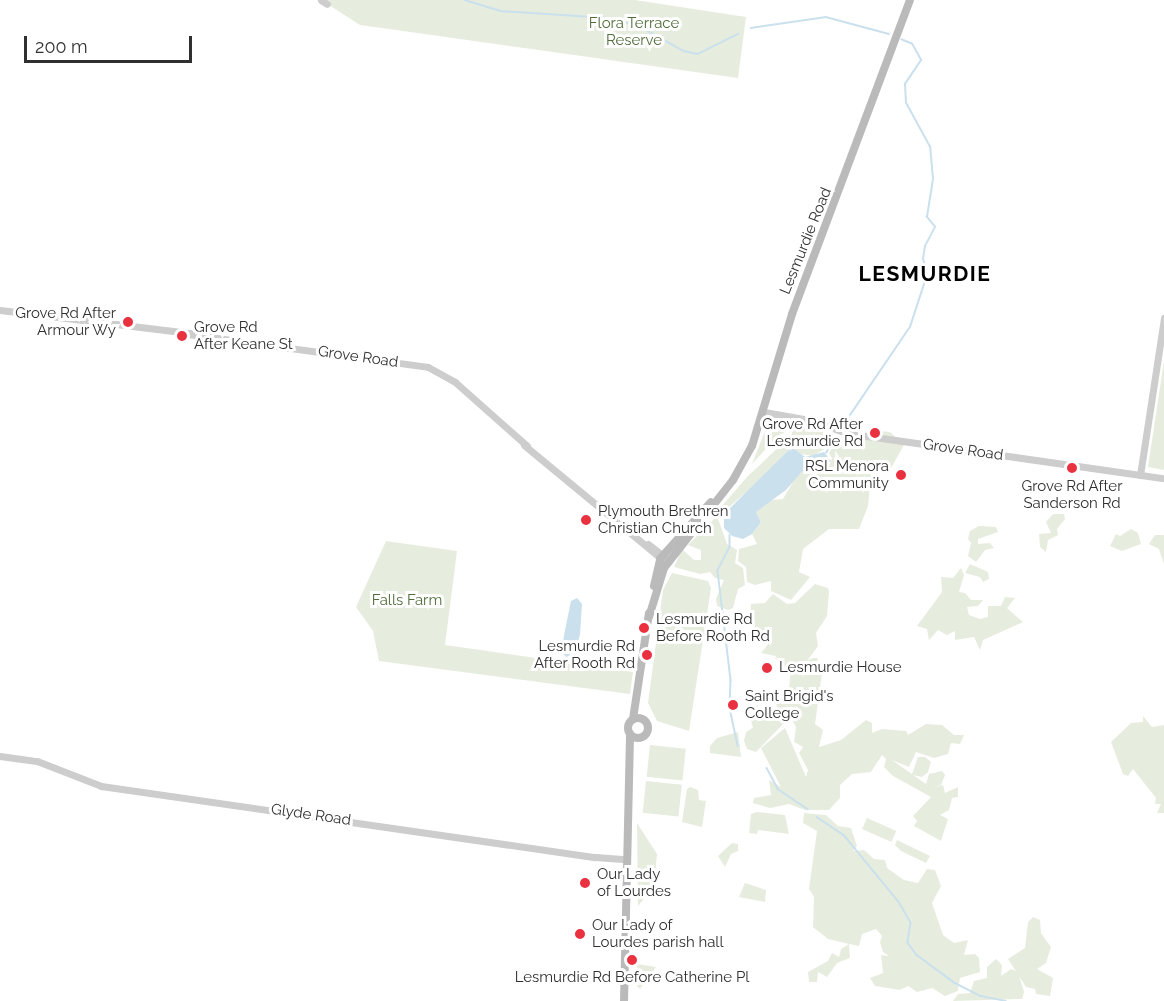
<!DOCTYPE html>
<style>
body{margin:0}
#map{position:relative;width:1164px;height:1001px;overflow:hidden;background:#fff;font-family:Raleway,sans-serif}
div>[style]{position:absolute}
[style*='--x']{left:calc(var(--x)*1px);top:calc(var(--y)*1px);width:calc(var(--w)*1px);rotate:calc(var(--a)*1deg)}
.green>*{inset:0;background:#e6edde;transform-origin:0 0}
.water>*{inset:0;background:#cae0ed}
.stream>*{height:1.5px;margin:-0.75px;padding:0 0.75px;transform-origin:0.75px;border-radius:0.75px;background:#cae0ed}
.tertiary>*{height:7px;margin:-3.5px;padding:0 3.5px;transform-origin:3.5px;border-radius:3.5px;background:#cdcdcd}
.secondary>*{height:8px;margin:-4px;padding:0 4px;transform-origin:4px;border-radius:4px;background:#bababa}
.secondary>.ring{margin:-4px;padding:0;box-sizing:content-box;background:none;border:8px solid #bababa;border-radius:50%}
.dots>*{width:16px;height:16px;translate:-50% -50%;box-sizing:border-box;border:3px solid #fff;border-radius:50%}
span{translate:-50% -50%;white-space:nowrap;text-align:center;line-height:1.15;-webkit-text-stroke:6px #fff;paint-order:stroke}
.park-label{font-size:15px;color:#536d3c}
.street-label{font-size:15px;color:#303030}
.poi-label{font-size:15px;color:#303030}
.right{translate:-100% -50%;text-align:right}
.left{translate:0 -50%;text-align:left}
.district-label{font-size:21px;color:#000;font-weight:700;letter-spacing:1.5px}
.scale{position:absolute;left:24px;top:36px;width:168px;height:27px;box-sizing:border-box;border:3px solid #303030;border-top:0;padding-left:8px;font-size:18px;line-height:21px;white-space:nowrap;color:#303030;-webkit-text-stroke:4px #fff;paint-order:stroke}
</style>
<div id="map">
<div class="green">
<div style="clip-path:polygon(321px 0,635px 0,746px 17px,738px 78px,360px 25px)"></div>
<div style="clip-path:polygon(1164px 361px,1164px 470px,1148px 467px)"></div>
<div style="clip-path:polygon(779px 418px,824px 428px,829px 435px,829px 446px,813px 456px,801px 454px,784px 441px,792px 434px,791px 429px,779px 435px,752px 464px,767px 426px)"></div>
<div style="clip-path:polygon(881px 431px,890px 432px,904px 445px,890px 470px,880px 469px,871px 476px,868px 506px,859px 529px,829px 529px,803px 549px,799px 572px,810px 577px,791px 600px,771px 591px,771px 581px,755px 585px,747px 582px,746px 567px,738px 561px,739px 549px,757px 544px,752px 534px,761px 522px,756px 512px,768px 500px,783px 499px,797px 475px,813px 462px,822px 459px,829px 467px,832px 458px,829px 453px,839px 437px)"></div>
<div style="clip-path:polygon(782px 444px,789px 448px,785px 458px,720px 515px,720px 508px,748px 476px)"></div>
<div style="clip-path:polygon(1053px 514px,1064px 514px,1065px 519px,1057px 529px,1058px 535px,1048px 540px,1046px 552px,1040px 547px,1039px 534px,1051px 533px,1046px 522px)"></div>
<div style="clip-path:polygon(717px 516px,727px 544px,737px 550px,735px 563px,743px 568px,745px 585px,738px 589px,733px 608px,728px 610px,717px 606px,716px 599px,724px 580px,715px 578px,710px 572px,700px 574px,674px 567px,682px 549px,694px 560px,701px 560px,701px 550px,688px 545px)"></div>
<div style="clip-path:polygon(979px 526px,996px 527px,998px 532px,978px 539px,978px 544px,990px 543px,994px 548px,985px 550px,976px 562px,968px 556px,971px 543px,968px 539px,970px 531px)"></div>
<div style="clip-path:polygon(1131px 529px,1138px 533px,1141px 544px,1122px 551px,1110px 546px,1116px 534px,1120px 536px)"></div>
<div style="clip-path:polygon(1155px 535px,1164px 535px,1164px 564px,1159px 549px,1149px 544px)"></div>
<div style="clip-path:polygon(386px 541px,457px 551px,445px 645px,633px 672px,630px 694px,379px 661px,373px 631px,356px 607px)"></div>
<div style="clip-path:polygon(970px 564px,988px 572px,989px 579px,983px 582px,980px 577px,965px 573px)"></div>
<div style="clip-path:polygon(961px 568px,964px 575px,959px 592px,965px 593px,971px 600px,983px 600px,978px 606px,967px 607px,969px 615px,980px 619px,988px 617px,988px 606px,1001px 606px,1005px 597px,1015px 598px,1007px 608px,1023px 622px,983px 640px,980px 650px,974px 637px,955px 640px,955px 631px,947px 635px,938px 630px,929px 640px,927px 629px,917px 626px,942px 592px,941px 577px,953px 578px)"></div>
<div style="clip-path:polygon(672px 573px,708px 581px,711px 588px,689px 731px,657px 721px,648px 703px,663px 590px)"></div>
<div style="clip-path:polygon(815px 584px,828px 588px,829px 592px,827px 616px,816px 633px,818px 646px,807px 661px,785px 667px,778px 664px,776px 656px,761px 653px,772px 639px,749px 626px,751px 604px,765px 603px,773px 594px,787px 604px,795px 603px)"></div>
<div style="clip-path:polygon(813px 658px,817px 658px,822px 673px,815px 724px,823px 730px,819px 747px,841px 740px,866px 720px,872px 723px,872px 733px,882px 729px,906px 731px,908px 735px,926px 724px,942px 725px,954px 735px,964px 735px,960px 744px,951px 743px,948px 754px,934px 758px,916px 752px,909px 767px,892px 760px,912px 774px,918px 757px,925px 757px,931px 762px,928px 772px,922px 777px,913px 775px,926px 784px,929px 774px,942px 771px,945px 775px,941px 785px,931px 788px,943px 785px,945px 793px,958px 787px,958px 797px,952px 798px,949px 810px,940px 815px,948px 819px,941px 841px,914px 826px,917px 821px,913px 816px,931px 797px,893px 776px,884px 767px,886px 759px,882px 755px,871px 772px,852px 774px,840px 785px,840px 798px,829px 810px,805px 810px,789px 804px,770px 808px,753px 803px,754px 798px,771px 795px,769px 780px,781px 787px,761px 748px,785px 728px,806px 777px,808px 770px,799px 753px,803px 747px,794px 742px,796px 727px,787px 710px,778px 709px,774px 699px,776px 694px,789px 689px,791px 668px)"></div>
<div style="clip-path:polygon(757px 705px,766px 721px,777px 716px,781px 722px,787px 720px,756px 752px,747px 749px,744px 741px,746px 732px,753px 728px,751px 720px)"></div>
<div style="clip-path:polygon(1143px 716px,1152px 727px,1164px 725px,1164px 813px,1157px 813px,1161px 804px,1155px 804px,1156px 798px,1133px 769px,1128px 776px,1123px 774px,1111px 742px,1131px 723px,1143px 722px)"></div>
<div style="clip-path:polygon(738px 732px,741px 757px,710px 753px,710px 746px,717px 738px)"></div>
<div style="left:650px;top:745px;width:36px;height:32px;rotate:6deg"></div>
<div style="left:646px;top:781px;width:36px;height:32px;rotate:6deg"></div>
<div style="clip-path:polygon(690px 787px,698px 790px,699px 800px,706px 801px,702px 827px,682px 822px,687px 789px)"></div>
<div style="clip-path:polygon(757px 812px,785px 815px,789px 834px,758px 830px,757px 834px,749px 833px,751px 814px)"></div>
<div style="clip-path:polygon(804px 813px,826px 815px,838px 826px,851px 828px,857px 846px,853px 851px,864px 850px,874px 859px,885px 860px,887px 868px,904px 880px,918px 883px,927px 869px,935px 870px,941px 886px,932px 903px,943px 935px,954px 943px,968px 940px,964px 955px,975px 954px,979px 958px,980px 972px,960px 978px,958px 991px,945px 996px,932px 988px,917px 992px,908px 986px,900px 990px,875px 986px,870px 978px,883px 973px,881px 955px,889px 956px,883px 952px,880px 942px,882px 936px,876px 929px,862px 934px,859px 946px,849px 944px,850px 958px,837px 963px,827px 977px,818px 972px,817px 982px,809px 982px,808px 972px,828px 961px,832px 953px,839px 957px,841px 949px,849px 944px,828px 939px,813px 927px,814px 897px,809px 889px,817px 831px,803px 823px)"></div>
<div style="left:867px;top:818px;width:32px;height:12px;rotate:24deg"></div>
<div style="clip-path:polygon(637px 823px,657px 854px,654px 887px,638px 906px)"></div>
<div style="clip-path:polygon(897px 840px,930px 856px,926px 863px,901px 851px,895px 845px)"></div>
<div style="clip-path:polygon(732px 843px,738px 844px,738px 851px,731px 854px,725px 867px,718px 856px)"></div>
<div style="clip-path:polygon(745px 883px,766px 890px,765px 902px,739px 897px)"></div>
<div style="clip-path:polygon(1033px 917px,1040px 920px,1041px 933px,1051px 947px,1046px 963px,1037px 969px,1053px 978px,1050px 996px,1036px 994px,1035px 989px,1026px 987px,1008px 959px,1025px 948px,1028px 922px)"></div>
<div style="clip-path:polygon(996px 959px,1002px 965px,1001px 976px,1011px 969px,1018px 972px,1024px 992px,1022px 999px,953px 1001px,958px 994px,970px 993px,974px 981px,987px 978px,987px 967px)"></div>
<div style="clip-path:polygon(637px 964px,656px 967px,640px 989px,637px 986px)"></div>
</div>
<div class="water">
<div style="clip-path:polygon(792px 447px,805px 457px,824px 452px,831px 461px,826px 465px,820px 459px,805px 468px,786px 490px,756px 512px,761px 522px,752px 534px,743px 539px,732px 536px,724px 528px,724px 514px)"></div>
<div style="clip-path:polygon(577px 598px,582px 604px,580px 634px,575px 654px,566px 657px,562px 652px,564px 635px,571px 601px)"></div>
</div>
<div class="stream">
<div style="--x:465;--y:0;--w:37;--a:17"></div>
<div style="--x:500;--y:11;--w:108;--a:3.7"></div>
<div style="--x:608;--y:18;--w:30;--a:14"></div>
<div style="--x:637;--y:25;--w:54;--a:29"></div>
<div style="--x:684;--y:51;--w:14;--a:12"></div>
<div style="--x:698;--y:54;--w:45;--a:-26.6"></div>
<div style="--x:751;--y:28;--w:76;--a:-8.3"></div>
<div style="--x:826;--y:17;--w:65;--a:15.1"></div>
<div style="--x:844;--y:424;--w:117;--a:-55.8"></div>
<div style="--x:910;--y:327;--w:55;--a:-71.9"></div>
<div style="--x:927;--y:275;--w:16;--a:-104"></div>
<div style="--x:923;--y:259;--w:13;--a:-81"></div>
<div style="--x:925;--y:246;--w:21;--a:-62"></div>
<div style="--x:935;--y:227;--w:13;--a:-129"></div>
<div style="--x:927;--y:217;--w:38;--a:-81"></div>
<div style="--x:933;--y:179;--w:32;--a:-95"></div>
<div style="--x:930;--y:147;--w:50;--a:-118.6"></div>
<div style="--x:906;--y:103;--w:19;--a:-93"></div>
<div style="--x:905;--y:84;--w:29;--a:-56"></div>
<div style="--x:921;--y:60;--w:18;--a:-119"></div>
<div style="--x:912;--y:44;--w:11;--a:-158"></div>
<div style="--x:826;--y:453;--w:15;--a:-58"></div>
<div style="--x:730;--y:535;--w:12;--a:90"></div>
<div style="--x:730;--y:547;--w:27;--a:117"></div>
<div style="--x:718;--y:571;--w:110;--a:83.2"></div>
<div style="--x:731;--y:680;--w:28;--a:92"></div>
<div style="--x:730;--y:708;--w:39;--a:78"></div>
<div style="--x:767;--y:768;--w:24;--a:62"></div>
<div style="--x:778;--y:789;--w:36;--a:34"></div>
<div style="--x:817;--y:817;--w:32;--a:34"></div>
<div style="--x:844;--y:835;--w:87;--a:50.6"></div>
<div style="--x:899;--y:902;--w:24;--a:60"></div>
<div style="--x:911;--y:923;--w:20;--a:99"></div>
<div style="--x:908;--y:943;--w:15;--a:53"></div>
<div style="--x:917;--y:955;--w:47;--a:36.4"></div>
<div style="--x:955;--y:983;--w:29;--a:27"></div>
<div style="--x:981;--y:996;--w:25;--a:11"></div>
</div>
<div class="tertiary">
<div style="--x:321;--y:0;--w:7;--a:34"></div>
<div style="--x:0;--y:310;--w:191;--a:6.9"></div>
<div style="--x:85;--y:320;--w:14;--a:-8"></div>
<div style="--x:99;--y:318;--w:10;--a:29"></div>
<div style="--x:188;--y:334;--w:242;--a:7.8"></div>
<div style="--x:428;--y:367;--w:31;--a:29"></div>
<div style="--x:455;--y:382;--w:96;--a:41.6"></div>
<div style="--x:764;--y:412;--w:46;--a:10.1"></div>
<div style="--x:809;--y:420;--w:39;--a:19"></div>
<div style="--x:846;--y:433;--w:321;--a:8.1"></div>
<div style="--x:524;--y:445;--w:180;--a:39.6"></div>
<div style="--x:1140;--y:475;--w:159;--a:-81.3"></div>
<div style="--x:648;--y:544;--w:24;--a:38"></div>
<div style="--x:0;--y:756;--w:37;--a:8"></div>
<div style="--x:37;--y:761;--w:69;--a:21.3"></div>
<div style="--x:101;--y:786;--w:499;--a:8.2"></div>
<div style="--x:595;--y:857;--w:31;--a:4"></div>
</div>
<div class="secondary">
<div style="--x:654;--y:586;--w:28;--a:-77"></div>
<div style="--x:660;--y:559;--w:76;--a:-48.2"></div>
<div style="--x:649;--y:617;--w:51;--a:-73"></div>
<div style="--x:664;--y:568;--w:112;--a:-51.9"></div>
<div style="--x:733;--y:480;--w:39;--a:-61"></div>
<div style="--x:752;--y:446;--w:138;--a:-73.1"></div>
<div style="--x:792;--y:314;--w:335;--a:-69.4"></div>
<div class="ring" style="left:628px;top:718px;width:12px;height:12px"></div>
<div style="--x:633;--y:719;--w:107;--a:-81.4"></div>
<div style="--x:624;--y:1001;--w:267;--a:-88.7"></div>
</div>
<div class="dots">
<div style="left:128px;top:322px;background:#e9313f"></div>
<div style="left:182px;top:336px;background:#e9313f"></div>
<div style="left:875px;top:433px;background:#e9313f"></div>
<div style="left:1072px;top:468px;background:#e9313f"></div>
<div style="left:901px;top:475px;background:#e9313f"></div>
<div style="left:586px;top:520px;background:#e9313f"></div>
<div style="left:644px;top:628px;background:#e9313f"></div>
<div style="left:647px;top:655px;background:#e9313f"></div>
<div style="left:767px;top:668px;background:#e9313f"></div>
<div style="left:733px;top:705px;background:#e9313f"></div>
<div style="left:585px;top:883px;background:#e9313f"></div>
<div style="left:580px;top:934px;background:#e9313f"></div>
<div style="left:632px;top:960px;background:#e9313f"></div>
</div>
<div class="park-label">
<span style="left:634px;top:32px">Flora Terrace<br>Reserve</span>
<span style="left:407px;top:601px">Falls Farm</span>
</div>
<div class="street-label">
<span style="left:806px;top:241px;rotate:-68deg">Lesmurdie Road</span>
<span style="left:358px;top:357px;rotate:8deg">Grove Road</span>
<span style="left:963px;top:450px;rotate:8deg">Grove Road</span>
<span style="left:311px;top:815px;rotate:8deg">Glyde Road</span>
</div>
<div class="poi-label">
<span class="right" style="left:116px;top:322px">Grove Rd After<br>Armour Wy</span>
<span class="left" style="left:194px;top:336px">Grove Rd<br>After Keane St</span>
<span class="right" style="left:863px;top:433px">Grove Rd After<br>Lesmurdie Rd</span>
<span class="right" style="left:889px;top:475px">RSL Menora<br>Community</span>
<span style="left:1072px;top:495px">Grove Rd After<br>Sanderson Rd</span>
<span class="left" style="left:598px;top:520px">Plymouth Brethren<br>Christian Church</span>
<span class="left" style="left:656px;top:628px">Lesmurdie Rd<br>Before Rooth Rd</span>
<span class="right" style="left:635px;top:655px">Lesmurdie Rd<br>After Rooth Rd</span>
<span class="left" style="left:779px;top:668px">Lesmurdie House</span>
<span class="left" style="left:745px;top:705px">Saint Brigid's<br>College</span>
<span class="left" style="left:597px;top:883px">Our Lady<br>of Lourdes</span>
<span class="left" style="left:592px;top:934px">Our Lady of<br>Lourdes parish hall</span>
<span style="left:632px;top:978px">Lesmurdie Rd Before Catherine Pl</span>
</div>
<div class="district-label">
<span style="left:925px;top:274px">LESMURDIE</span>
</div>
<div class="scale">200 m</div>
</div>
